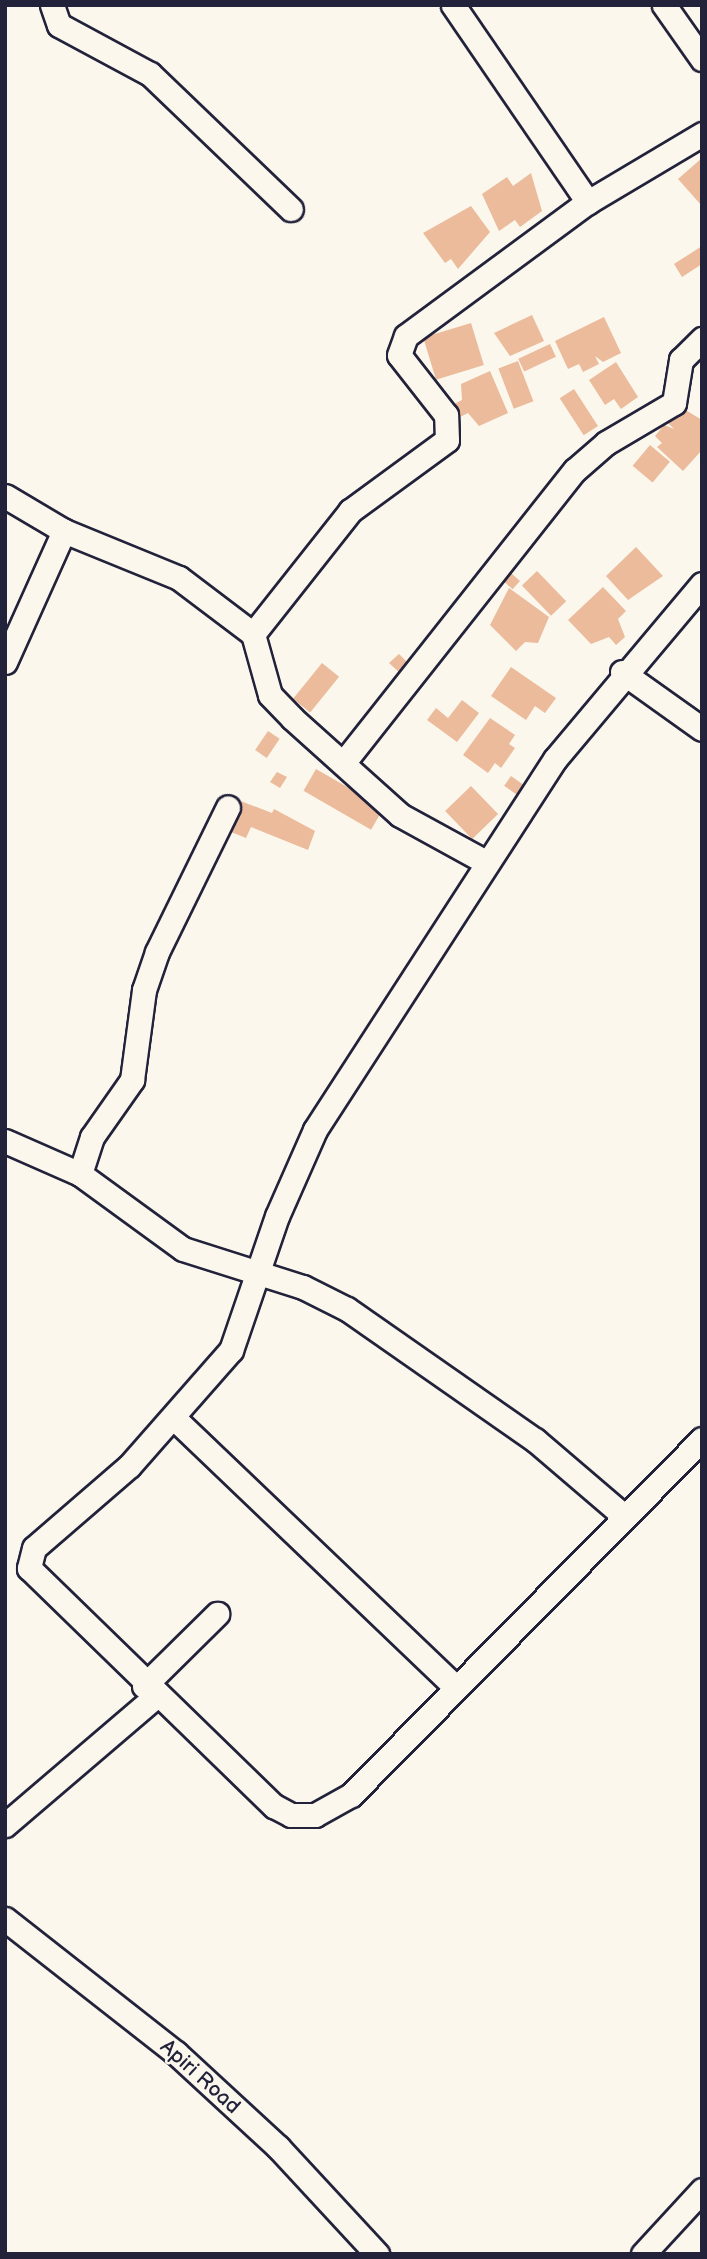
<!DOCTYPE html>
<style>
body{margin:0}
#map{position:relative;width:707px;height:2259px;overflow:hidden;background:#fbf7ec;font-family:"Balsamiq Sans",sans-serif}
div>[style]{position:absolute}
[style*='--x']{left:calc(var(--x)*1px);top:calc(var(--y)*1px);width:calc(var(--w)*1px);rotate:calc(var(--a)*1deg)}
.building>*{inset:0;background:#ebbb9b;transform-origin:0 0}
.roads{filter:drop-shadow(2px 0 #22223b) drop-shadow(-2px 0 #22223b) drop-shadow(0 2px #22223b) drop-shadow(0 -2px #22223b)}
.minor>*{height:23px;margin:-11.5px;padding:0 11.5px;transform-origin:11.5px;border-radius:11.5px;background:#fbf7ec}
span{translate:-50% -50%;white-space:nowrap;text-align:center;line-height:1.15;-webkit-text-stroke:5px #fbf7ec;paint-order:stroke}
.street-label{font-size:21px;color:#22223b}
.frame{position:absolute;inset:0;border:7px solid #22223b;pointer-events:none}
</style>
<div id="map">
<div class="building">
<div style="clip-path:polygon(702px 158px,702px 206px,678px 179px)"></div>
<div style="clip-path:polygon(531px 173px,542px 211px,520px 227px,515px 220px,499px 231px,482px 194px,507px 177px,513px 186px)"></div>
<div style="clip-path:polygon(471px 206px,490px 232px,458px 269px,451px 259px,445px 263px,423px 233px)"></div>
<div style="clip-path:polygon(702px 246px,702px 264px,682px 277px,674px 264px)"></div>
<div style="clip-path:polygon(532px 315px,544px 341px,510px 356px,494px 333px)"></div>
<div style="clip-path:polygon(604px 317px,621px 353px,603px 362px,595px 356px,599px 364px,583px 372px,579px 364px,568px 369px,555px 341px)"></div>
<div style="left:471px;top:323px;width:44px;height:50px;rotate:73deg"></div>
<div style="left:550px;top:344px;width:14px;height:35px;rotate:65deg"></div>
<div style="left:518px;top:361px;width:43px;height:21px;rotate:69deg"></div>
<div style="clip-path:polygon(616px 362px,638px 397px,621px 409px,614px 399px,605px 405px,589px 380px)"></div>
<div style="clip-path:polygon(490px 371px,508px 413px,479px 426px,468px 413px,458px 418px,452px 405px,462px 400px,461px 384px)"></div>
<div style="left:574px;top:389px;width:44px;height:17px;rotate:57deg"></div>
<div style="clip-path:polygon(679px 406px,702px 420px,702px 450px,683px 471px,657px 447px,662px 443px,655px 436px,664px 425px,674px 429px,666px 421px)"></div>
<div style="left:650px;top:445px;width:26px;height:27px;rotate:40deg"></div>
<div style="clip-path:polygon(636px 547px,663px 576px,628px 600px,606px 576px)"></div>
<div style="left:537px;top:571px;width:42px;height:21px;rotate:46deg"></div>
<div style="left:511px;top:573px;width:12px;height:11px;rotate:42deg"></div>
<div style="clip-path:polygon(603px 587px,626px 611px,618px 619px,625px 637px,616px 645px,609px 637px,591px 644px,568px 620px)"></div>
<div style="clip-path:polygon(509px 588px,549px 617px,538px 643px,525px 642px,516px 651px,490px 625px)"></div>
<div style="clip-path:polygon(399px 654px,409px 664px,401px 674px,389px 663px)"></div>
<div style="left:322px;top:663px;width:22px;height:46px;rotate:39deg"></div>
<div style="clip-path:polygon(511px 667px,556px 698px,545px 713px,535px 706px,526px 720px,491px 696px)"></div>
<div style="clip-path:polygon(462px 700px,479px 713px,457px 742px,427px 720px,436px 708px,448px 718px)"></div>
<div style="clip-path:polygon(490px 718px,515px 735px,509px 744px,515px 748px,501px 768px,495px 763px,488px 773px,463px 755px)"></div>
<div style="left:268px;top:731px;width:14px;height:23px;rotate:34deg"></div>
<div style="left:316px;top:769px;width:78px;height:25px;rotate:30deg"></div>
<div style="clip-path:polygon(277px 772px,287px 777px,280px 788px,270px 782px)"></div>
<div style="left:511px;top:776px;width:16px;height:12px;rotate:35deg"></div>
<div style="left:471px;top:786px;width:39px;height:36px;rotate:46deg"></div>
<div style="clip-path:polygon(238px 800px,272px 813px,274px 809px,315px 831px,308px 850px,251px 827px,246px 838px,226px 830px)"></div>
</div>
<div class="roads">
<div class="minor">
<div style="--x:52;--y:5;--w:21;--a:71"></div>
<div style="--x:59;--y:25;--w:103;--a:28.3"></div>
<div style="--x:150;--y:74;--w:195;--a:43.8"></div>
<div style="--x:453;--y:5;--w:239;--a:55.6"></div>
<div style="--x:588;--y:202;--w:133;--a:-30.8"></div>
<div style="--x:664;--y:5;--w:66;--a:54.9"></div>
<div style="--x:5;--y:496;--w:69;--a:30.7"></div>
<div style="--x:64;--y:531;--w:124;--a:22.2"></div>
<div style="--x:179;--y:578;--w:93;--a:37.1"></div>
<div style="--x:253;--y:634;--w:157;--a:-51.7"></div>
<div style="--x:350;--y:511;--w:120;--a:-36.2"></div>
<div style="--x:447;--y:440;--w:25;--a:-92"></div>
<div style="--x:446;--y:415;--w:76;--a:-128.1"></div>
<div style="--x:399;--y:355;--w:20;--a:-70"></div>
<div style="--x:406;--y:336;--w:226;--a:-36.4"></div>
<div style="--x:702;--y:584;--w:229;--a:130"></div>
<div style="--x:555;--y:759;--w:442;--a:122.9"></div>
<div style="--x:315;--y:1130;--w:94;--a:113.8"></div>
<div style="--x:277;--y:1216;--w:142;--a:108.9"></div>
<div style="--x:231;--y:1350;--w:154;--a:131.3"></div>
<div style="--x:129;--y:1466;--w:125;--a:139.2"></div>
<div style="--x:34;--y:1548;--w:21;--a:104"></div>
<div style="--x:29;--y:1568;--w:342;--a:44.2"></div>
<div style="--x:274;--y:1806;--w:19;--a:28"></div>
<div style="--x:291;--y:1815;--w:24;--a:0"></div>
<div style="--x:315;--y:1815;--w:41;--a:-29.1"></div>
<div style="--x:351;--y:1795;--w:500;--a:-45.4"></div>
<div style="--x:253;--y:634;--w:63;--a:74.4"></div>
<div style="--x:270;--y:695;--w:32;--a:46"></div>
<div style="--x:292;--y:718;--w:145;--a:41.9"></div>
<div style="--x:400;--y:815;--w:98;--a:28.7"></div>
<div style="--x:5;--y:662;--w:144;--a:-65.8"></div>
<div style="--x:622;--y:672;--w:98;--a:35.5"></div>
<div style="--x:344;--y:762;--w:372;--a:-51.7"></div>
<div style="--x:575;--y:470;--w:41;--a:-41.1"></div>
<div style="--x:606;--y:443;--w:79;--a:-30.5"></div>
<div style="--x:674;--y:403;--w:44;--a:-80.8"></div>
<div style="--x:681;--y:360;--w:30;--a:-45"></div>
<div style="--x:5;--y:1141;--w:82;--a:23.7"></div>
<div style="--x:80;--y:1174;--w:127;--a:36.1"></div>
<div style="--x:183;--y:1249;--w:126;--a:17.6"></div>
<div style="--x:303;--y:1287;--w:49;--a:26.6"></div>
<div style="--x:347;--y:1309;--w:229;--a:34.9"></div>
<div style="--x:535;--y:1440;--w:117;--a:40.5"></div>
<div style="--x:80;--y:1174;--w:39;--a:-72"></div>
<div style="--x:92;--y:1137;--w:70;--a:-54.9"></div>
<div style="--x:132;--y:1080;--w:91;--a:-82.4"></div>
<div style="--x:144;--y:990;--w:40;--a:-71.1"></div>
<div style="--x:157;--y:952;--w:161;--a:-63.9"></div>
<div style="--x:175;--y:1419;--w:388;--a:43.7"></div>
<div style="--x:144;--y:1686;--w:103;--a:-44.6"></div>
<div style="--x:5;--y:1825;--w:197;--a:-40.5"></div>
<div style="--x:5;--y:1919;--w:217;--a:38.1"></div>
<div style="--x:176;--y:2053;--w:139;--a:42.7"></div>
<div style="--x:278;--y:2147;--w:146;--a:47.2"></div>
<div style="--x:643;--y:2254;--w:87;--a:-47.3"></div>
</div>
</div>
<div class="street-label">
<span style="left:200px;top:2077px;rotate:42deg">Apiri Road</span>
</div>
<div class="frame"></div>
</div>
